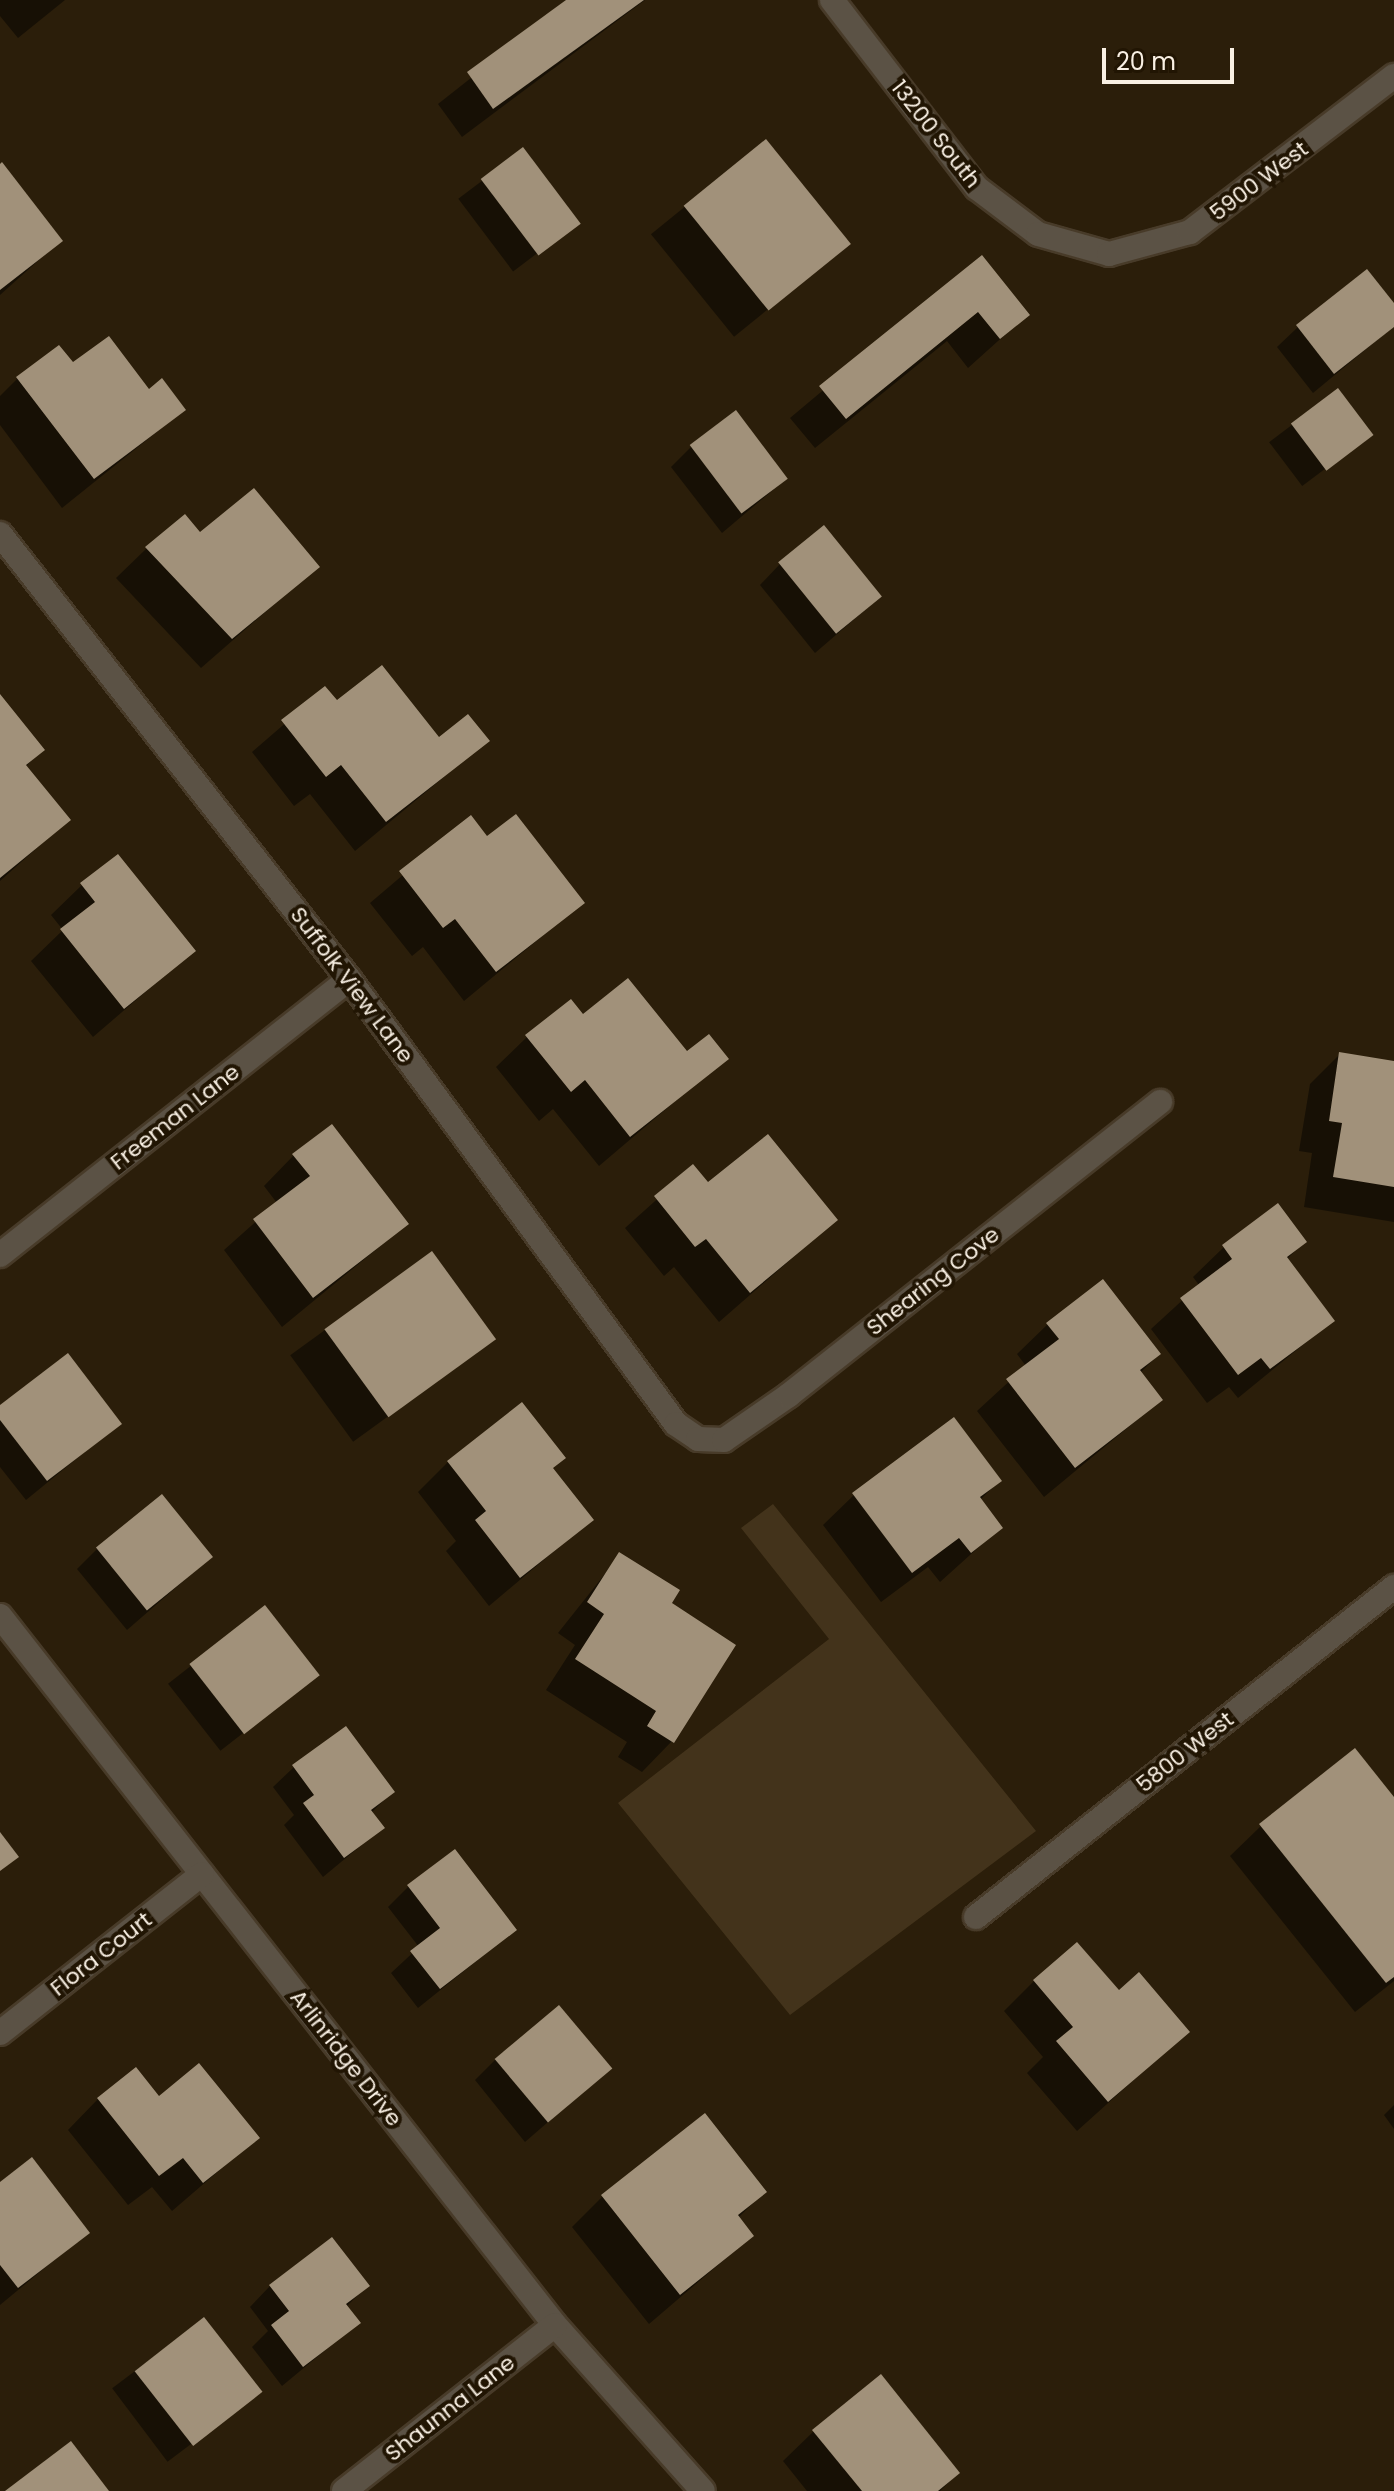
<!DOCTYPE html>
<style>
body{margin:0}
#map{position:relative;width:1394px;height:2491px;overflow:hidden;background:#2b1e0a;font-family:Poppins,sans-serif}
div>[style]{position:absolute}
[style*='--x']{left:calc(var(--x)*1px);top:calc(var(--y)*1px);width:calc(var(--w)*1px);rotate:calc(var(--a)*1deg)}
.green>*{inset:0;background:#43331b}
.shadow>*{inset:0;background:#0007;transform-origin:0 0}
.building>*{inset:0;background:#a1917a;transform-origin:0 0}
.roads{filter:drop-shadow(2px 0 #483b29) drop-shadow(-2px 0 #483b29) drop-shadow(0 2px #483b29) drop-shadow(0 -2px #483b29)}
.street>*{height:24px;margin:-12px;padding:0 12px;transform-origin:12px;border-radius:12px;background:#5b5245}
span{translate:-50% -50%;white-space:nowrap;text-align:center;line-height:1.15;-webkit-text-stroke:8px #211503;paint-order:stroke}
.street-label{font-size:22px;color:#f9f0e4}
.scale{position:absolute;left:1102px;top:48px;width:132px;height:36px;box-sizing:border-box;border:4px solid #f9f0e4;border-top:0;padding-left:10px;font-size:24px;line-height:28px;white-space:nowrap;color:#f9f0e4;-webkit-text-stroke:6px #211503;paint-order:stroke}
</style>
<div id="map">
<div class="green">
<div style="clip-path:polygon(773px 1504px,1036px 1831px,790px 2015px,618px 1803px,829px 1639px,741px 1528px)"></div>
</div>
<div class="shadow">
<div style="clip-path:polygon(0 0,65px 0,18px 38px,0 16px)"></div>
<div style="clip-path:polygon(570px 0,645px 0,462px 137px,438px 104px)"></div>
<div style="left:766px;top:141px;width:132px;height:148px;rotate:51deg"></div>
<div style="left:523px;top:150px;width:91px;height:81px;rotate:53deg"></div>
<div style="clip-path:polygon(0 167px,60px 241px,0 295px)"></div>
<div style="clip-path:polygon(982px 257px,1027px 315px,968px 368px,947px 341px,815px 448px,790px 418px)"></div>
<div style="clip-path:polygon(1394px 307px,1394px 326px,1313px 393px,1277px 347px,1298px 327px)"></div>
<div style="clip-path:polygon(73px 365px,184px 410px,62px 508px,0 425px,0 396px,18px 378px)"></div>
<div style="left:1337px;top:391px;width:55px;height:85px;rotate:53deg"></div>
<div style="clip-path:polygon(692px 446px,786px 479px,722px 533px,671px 467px)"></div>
<div style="clip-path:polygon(200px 535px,317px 567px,201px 668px,116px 578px,147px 548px)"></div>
<div style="clip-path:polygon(780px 564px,880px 597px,815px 653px,760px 585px)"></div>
<div style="clip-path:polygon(325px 689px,336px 703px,439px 740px,487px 741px,355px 851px,310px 794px,294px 806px,252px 752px)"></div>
<div style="clip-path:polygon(0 698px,42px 750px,25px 767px,68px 820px,0 881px)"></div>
<div style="clip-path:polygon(470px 818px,487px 838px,582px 903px,464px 1001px,423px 947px,412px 956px,370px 903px)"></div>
<div style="clip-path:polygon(82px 885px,193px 951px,93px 1037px,31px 961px,63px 930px,51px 915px)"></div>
<div style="clip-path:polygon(583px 1017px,686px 1054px,726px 1058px,599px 1166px,553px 1109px,539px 1121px,496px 1067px,527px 1037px)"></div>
<div style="clip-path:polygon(1340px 1054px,1394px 1063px,1394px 1222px,1304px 1207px,1312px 1153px,1299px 1151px,1310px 1084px)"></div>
<div style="clip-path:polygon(294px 1155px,407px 1224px,282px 1327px,224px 1250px,277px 1203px,264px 1186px)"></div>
<div style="clip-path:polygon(693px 1167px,708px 1185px,836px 1220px,719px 1322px,674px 1267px,664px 1276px,625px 1228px)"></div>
<div style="clip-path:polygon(1305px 1241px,1286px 1260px,1332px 1321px,1238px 1398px,1229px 1387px,1207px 1403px,1151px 1329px,1199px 1285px,1193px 1277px,1224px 1247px)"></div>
<div style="left:431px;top:1253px;width:107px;height:174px;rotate:54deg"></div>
<div style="clip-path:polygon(1048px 1324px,1159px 1354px,1140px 1373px,1161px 1400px,1044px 1497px,977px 1411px,1026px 1366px,1017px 1354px)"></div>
<div style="clip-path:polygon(0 1408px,119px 1424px,26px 1500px,0 1467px)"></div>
<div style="clip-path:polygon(448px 1462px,591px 1520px,489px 1606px,446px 1551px,456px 1541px,418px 1492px)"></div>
<div style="clip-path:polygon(1000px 1480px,980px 1500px,1000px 1528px,940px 1582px,928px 1567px,881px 1602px,823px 1525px,854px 1495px)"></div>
<div style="clip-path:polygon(98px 1548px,211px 1557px,127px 1630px,77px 1569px)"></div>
<div style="clip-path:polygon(620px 1555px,669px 1604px,672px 1741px,642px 1772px,618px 1757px,627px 1742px,546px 1690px,575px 1645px,558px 1633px)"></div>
<div style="left:265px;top:1608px;width:85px;height:123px;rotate:52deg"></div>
<div style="clip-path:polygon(294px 1767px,392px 1792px,371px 1813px,382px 1828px,323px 1877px,284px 1825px,294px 1815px,273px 1787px)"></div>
<div style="clip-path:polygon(1394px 1800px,1394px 1981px,1355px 2012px,1230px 1856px,1261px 1826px)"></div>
<div style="clip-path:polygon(409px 1886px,515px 1930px,418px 2008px,391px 1973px,419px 1947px,388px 1907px)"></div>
<div style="clip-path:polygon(1034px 1981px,1118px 1993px,1187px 2032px,1077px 2131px,1027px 2073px,1043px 2057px,1004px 2011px)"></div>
<div style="clip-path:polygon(495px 2060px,609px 2069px,525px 2142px,475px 2080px)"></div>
<div style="clip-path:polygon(98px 2099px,159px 2099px,257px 2138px,172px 2211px,152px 2187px,128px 2205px,68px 2130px)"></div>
<div style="clip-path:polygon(1394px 2105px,1394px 2129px,1384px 2115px)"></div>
<div style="clip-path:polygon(0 2184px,87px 2233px,0 2305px)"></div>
<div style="clip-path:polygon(764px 2192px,738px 2218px,752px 2236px,649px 2324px,572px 2227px,602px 2197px)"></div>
<div style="clip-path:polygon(270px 2286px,367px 2286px,346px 2307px,358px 2323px,282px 2386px,252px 2347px,268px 2331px,250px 2307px)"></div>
<div style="left:204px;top:2319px;width:92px;height:115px;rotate:53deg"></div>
<div style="clip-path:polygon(814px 2431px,958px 2473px,940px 2491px,807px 2491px,783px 2461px)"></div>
</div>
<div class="building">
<div style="clip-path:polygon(566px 0,644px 0,493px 109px,467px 72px)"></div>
<div style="left:766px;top:139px;width:135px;height:106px;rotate:51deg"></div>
<div style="left:523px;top:147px;width:96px;height:53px;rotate:53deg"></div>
<div style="clip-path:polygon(2px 162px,63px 241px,0 290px,0 164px)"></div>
<div style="clip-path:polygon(982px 255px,1030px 315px,1000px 339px,978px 312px,846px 419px,819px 386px)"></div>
<div style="clip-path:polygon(1367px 269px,1394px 303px,1394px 327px,1334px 374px,1296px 325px)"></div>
<div style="clip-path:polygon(109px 336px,149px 389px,162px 378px,186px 410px,94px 479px,16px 377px,59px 345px,73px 362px)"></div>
<div style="left:1338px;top:388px;width:59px;height:59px;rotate:53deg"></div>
<div style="left:736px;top:410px;width:86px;height:58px;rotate:53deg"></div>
<div style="clip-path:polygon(254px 488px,320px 567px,232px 639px,145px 547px,185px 514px,200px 532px)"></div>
<div style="left:824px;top:525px;width:92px;height:59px;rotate:51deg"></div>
<div style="clip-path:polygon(382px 665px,439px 737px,468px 714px,490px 741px,386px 822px,341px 765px,326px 777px,281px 720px,325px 686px,337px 700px)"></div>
<div style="clip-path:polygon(0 694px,45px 750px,26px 765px,71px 820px,0 878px)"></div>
<div style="clip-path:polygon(516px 814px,585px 903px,496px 972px,455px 919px,443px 928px,399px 871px,471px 815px,487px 836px)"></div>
<div style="clip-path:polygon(118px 854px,196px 951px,124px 1009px,60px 929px,95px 902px,80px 883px)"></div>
<div style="clip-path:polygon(628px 978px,687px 1051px,709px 1034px,729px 1059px,630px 1137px,585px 1080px,571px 1092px,525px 1035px,571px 999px,583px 1014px)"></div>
<div style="clip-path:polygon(1339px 1052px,1394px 1061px,1394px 1187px,1333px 1177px,1342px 1123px,1329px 1121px)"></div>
<div style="clip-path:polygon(332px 1124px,409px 1224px,313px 1298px,253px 1219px,310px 1176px,292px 1154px)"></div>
<div style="clip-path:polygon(768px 1134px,838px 1220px,750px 1293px,706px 1239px,695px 1247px,654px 1196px,693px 1164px,708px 1182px)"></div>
<div style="clip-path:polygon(1278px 1203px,1307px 1242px,1287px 1257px,1335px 1321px,1270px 1369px,1261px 1358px,1238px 1375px,1180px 1298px,1232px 1259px,1222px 1245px)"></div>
<div style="left:432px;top:1251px;width:109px;height:133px;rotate:54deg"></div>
<div style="clip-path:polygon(1103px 1279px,1161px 1354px,1140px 1370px,1163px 1400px,1075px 1468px,1006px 1379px,1059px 1339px,1046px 1323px)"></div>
<div style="clip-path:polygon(68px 1353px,122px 1424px,47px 1481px,0 1420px,0 1405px)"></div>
<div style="clip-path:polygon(522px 1402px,566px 1458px,553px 1468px,594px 1520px,520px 1578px,475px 1520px,486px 1511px,447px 1461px)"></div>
<div style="clip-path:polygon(954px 1417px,1002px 1481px,980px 1497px,1003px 1528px,971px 1553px,959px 1538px,912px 1573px,852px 1493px)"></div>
<div style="left:162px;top:1494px;width:81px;height:85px;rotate:51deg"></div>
<div style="clip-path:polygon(619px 1552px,680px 1590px,672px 1603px,736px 1645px,674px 1743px,647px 1726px,656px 1711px,575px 1659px,604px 1614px,587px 1602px)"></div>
<div style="left:265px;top:1605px;width:89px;height:96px;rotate:52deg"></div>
<div style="clip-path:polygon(346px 1726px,395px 1792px,371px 1810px,385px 1828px,344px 1858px,303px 1803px,314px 1795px,292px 1765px)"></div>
<div style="clip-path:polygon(1355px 1748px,1394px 1797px,1394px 1977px,1386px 1983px,1259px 1824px)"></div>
<div style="clip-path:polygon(0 1832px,19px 1857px,0 1871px)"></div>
<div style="clip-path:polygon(455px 1849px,517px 1930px,440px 1989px,410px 1951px,440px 1928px,407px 1885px)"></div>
<div style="clip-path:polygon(1077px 1942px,1119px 1990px,1139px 1972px,1190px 2032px,1108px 2102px,1056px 2041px,1073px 2027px,1033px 1980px)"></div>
<div style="left:559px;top:2005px;width:83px;height:84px;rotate:50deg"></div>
<div style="clip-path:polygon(199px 2063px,260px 2138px,203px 2183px,183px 2158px,159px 2176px,97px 2098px,136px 2067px,159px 2096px)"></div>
<div style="clip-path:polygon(705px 2113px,767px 2192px,738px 2215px,754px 2236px,680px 2295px,601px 2195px)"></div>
<div style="clip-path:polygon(32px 2157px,90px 2233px,18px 2288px,0 2265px,0 2182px)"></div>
<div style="clip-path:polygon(332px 2237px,370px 2286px,346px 2304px,361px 2323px,303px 2367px,271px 2325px,289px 2311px,269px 2285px)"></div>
<div style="left:204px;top:2317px;width:95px;height:88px;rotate:52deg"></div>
<div style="clip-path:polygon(881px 2374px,960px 2473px,938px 2491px,862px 2491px,812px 2430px)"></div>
<div style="clip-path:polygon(71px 2441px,109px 2491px,5px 2491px)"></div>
</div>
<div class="roads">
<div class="street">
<div style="--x:832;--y:0;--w:237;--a:52.4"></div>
<div style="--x:977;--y:188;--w:76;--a:37"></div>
<div style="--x:1038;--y:234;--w:74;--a:15.7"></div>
<div style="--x:1109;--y:254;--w:84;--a:-15.2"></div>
<div style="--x:1190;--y:232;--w:257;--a:-37.4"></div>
<div style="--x:0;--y:534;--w:566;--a:51.89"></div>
<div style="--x:349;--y:979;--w:552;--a:53.69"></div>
<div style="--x:676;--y:1424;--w:27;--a:34"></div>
<div style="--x:698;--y:1439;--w:26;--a:2"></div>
<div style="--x:724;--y:1440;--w:79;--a:-34.7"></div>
<div style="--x:789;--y:1395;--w:473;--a:-38.3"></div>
<div style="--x:0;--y:1255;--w:445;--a:-38.3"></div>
<div style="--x:0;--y:1616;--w:900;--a:51.95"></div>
<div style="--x:555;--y:2325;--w:222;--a:48.3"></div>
<div style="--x:976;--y:1917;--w:533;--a:-38.29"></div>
<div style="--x:0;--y:2033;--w:257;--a:-38.2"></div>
<div style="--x:344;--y:2491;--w:268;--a:-38.2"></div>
</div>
</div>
<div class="street-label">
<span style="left:936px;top:134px;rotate:52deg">13200 South</span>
<span style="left:1259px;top:181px;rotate:-37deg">5900 West</span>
<span style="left:352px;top:985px;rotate:53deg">Suffolk View Lane</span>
<span style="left:175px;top:1117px;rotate:-38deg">Freeman Lane</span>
<span style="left:933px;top:1281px;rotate:-38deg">Shearing Cove</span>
<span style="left:1185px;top:1752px;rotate:-38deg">5800 West</span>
<span style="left:101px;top:1954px;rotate:-38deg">Flora Court</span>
<span style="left:346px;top:2058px;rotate:52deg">Arlinridge Drive</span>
<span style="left:450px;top:2408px;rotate:-38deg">Shaunna Lane</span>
</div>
<div class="scale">20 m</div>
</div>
